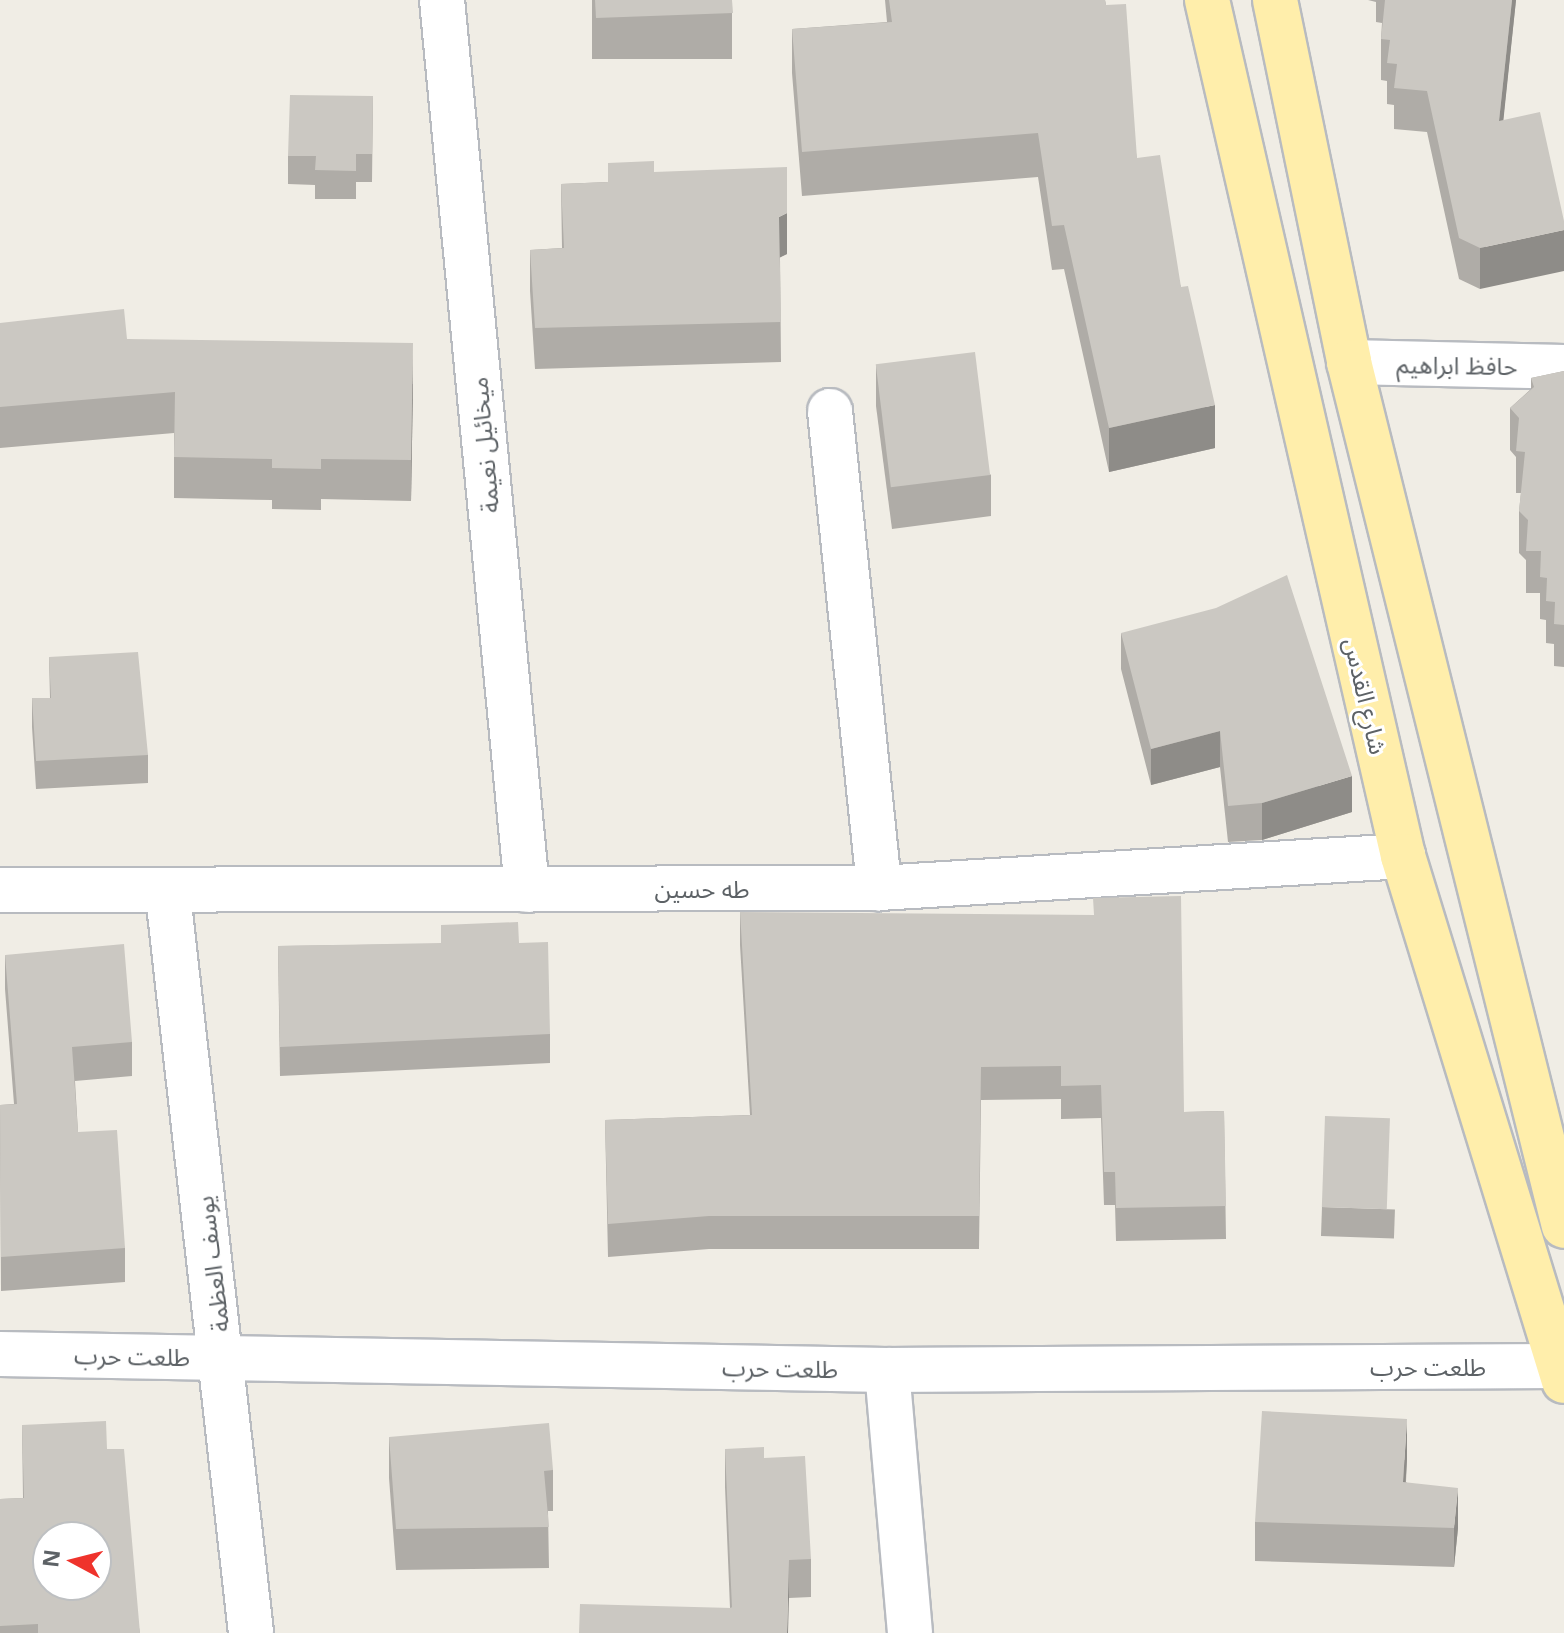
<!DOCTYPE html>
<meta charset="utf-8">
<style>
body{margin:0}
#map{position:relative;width:1564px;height:1633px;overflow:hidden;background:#f0ede5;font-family:"Open Sans","Noto Sans Arabic",sans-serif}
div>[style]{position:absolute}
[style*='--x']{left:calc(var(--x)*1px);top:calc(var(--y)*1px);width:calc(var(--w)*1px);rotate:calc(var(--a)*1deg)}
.roads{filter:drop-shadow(2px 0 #b8bbc0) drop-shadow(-2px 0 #b8bbc0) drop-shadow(0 2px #b8bbc0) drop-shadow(0 -2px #b8bbc0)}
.minor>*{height:44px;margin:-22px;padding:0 22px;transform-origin:22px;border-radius:22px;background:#fff}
.primary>*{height:44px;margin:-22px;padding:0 22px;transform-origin:22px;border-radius:22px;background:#ffeeab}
.wall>*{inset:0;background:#afaca7;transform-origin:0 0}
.shaded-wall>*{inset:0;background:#8e8c88}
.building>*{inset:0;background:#cbc8c2;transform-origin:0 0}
span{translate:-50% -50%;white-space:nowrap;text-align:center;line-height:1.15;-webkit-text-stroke:6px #fff;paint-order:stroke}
.street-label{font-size:24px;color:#5d6266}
.north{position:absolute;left:32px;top:1521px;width:80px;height:80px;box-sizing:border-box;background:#fff;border:2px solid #bec0c2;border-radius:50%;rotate:277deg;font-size:22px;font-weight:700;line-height:32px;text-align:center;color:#5d6266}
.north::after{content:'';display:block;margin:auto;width:28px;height:36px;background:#ef332c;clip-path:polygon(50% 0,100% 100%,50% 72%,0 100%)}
</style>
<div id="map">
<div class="roads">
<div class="minor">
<div style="--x:442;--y:0;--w:894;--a:84.54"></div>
<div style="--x:1349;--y:362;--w:215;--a:1.3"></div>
<div style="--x:830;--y:411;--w:480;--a:84.1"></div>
<div style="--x:0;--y:890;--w:879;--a:-0.13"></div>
<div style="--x:879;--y:888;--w:525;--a:-3.49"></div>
<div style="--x:168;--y:895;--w:743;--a:83.58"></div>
<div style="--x:0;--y:1354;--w:887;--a:1.03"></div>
<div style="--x:887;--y:1370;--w:674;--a:-0.34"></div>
<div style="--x:887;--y:1370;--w:264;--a:85"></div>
</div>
<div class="primary">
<div style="--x:1207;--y:0;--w:878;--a:77.1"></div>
<div style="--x:1403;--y:856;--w:549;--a:72.95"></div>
<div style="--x:1275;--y:0;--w:369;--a:78.4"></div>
<div style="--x:1349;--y:362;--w:890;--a:76.03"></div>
</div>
</div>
<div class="wall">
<div style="left:592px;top:0;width:140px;height:59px"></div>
<div style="clip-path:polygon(885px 0,1105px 0,1137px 158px,1181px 287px,1215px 448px,1109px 472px,1064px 269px,1052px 270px,1038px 177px,802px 196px,792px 73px,792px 29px,887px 22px)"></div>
<div style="clip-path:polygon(1368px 0,1516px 0,1503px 120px,1480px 289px,1459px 279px,1427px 132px,1394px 129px,1394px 105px,1387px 104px,1387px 81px,1381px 80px,1381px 39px,1382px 23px,1376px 22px,1376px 2px)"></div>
<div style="clip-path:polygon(373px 96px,372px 182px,356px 182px,356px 199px,315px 199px,315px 185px,288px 184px,288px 156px)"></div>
<div style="clip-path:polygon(654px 172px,787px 254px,780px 257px,781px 362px,535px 369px,530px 291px,530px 250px,562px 248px,561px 184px,608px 182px)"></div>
<div style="clip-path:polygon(0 323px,127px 339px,413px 384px,411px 501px,321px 499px,321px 510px,272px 509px,272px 500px,174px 498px,174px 433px,0 448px)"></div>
<div style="clip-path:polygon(876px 365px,991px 475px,991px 516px,892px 529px,876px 406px)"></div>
<div style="clip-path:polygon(1564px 371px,1564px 667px,1554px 666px,1554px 644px,1546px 643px,1546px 620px,1540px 619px,1540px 593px,1526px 593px,1526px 560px,1519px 553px,1519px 511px,1521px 493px,1516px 493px,1516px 457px,1510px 450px,1510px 408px,1531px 389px,1531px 378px)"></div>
<div style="clip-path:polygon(1121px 633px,1352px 812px,1262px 840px,1228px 842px,1220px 767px,1151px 785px,1121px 669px)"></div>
<div style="clip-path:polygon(49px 657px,148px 755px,148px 783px,36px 789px,32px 727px,32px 698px,50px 698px)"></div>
<div style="clip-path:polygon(740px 912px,1184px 1112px,1224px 1111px,1226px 1239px,1116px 1241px,1115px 1205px,1104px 1205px,1101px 1118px,1061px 1119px,1061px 1099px,981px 1100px,979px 1249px,709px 1249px,608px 1257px,605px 1120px,750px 1115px,740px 945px)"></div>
<div style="clip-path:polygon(519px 943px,550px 1034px,550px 1063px,280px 1076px,278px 946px)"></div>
<div style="clip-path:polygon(5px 955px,132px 1042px,132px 1076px,75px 1081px,78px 1132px,125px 1248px,125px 1282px,1px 1291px,0 1105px,14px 1104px,5px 989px)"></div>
<div style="left:1322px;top:1207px;width:73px;height:29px;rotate:2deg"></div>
<div style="clip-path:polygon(22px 1425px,107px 1449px,140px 1633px,0 1633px,0 1499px,23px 1498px)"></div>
<div style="clip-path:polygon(389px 1437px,553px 1470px,553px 1511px,548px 1511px,549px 1568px,396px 1570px,389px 1478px)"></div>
<div style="clip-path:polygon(725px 1449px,764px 1458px,811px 1559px,811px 1597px,789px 1598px,730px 1608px,725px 1487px)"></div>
<div style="clip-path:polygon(1407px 1459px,1406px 1482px,1458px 1528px,1454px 1567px,1255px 1561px,1255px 1522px)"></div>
</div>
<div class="shaded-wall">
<div style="clip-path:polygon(1512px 0,1516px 0,1499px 162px,1499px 121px)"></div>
<div style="clip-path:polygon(787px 213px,787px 254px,779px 258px,779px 217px)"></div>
<div style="clip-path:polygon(1564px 230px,1564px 271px,1480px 289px,1480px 248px)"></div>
<div style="clip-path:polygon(413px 343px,413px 384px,411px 501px,411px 460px)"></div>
<div style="clip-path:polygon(1215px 405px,1215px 448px,1109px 472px,1109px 428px)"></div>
<div style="clip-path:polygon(1220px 731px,1220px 767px,1151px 785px,1151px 749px)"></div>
<div style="clip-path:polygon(1352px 776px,1352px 812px,1262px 840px,1262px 803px)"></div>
<div style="clip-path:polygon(1407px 1419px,1407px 1459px,1403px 1521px,1403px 1482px)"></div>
<div style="clip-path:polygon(1458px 1488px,1458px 1528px,1454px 1567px,1454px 1528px)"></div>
<div style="clip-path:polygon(789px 1560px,789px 1598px,788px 1633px,787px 1633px)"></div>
</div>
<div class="building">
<div style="clip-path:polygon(595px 0,732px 0,733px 13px,596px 18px)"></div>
<div style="clip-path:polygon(889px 0,1105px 0,1106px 5px,1126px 4px,1137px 158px,1160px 155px,1181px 287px,1188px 286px,1215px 405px,1109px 428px,1064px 225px,1052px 226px,1038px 133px,802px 152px,792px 29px,892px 22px)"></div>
<div style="clip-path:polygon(1385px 0,1512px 0,1499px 121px,1540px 112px,1564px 221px,1564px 230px,1480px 248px,1459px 238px,1427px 91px,1394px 88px,1397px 64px,1387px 63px,1390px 40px,1381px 39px)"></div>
<div style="clip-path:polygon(290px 95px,373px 96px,372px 154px,356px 154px,356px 171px,315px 170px,316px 156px,288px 156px)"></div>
<div style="clip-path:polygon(654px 161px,654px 172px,787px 167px,787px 213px,779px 217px,781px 322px,535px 328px,530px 250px,564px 248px,561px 184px,608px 182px,608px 163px)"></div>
<div style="clip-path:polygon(124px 309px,127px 339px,413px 343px,411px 460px,321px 459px,321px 469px,272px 468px,272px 459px,174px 457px,175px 392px,0 407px,0 323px)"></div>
<div style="left:975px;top:352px;width:124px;height:100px;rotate:83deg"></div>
<div style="clip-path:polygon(1564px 371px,1564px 625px,1554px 624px,1555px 602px,1546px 601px,1547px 578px,1540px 577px,1541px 551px,1526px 551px,1528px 520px,1519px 511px,1525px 452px,1516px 451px,1519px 418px,1510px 408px,1534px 387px,1531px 378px)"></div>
<div style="clip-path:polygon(1287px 575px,1352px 776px,1262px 803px,1228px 806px,1220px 731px,1151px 749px,1121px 633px,1216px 608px)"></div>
<div style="clip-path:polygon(138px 652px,148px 755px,36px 761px,32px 698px,51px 698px,49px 657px)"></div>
<div style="clip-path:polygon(1181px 896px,1184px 1112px,1224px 1111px,1226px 1206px,1116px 1208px,1115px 1172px,1104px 1172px,1101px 1085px,1061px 1086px,1061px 1066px,981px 1067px,979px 1216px,709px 1216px,608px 1224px,605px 1120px,752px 1115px,740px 912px,1094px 915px,1093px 898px)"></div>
<div style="clip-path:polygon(518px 922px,519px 943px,548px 942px,550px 1034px,280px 1047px,278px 946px,441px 943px,441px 925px)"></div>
<div style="clip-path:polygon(124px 944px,132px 1042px,72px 1047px,78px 1132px,117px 1130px,125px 1248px,1px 1257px,0 1105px,17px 1104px,5px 955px)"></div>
<div style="left:1325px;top:1116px;width:65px;height:91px;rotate:2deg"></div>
<div style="clip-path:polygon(1262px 1411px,1407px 1419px,1403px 1482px,1458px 1488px,1454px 1528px,1255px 1522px)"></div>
<div style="clip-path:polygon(evenodd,106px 1421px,107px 1449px,124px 1449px,140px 1633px,38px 1633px,38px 1624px,0 1626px,0 1499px,24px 1498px,22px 1425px,106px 1421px,48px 1537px,96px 1537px,96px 1585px,48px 1585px,48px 1537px)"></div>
<div style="clip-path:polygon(549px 1423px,553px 1470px,544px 1471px,549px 1527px,396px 1529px,389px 1437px)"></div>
<div style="clip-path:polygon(764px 1447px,764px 1458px,805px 1456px,811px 1559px,789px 1560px,787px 1633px,579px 1633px,580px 1604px,732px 1608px,725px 1449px)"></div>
</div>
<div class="street-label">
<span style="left:1457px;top:365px;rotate:1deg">حافظ ابراهيم</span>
<span style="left:484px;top:445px;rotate:-95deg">ميخائيل نعيمة</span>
<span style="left:1366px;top:696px;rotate:77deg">شارع القدس</span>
<span style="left:702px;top:889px">طه حسين</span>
<span style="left:212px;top:1264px;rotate:-97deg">يوسف العظمة</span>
<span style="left:132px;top:1356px;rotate:1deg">طلعت حرب</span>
<span style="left:1428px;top:1367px">طلعت حرب</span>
<span style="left:780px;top:1368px;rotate:1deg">طلعت حرب</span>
</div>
<div class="north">N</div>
</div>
